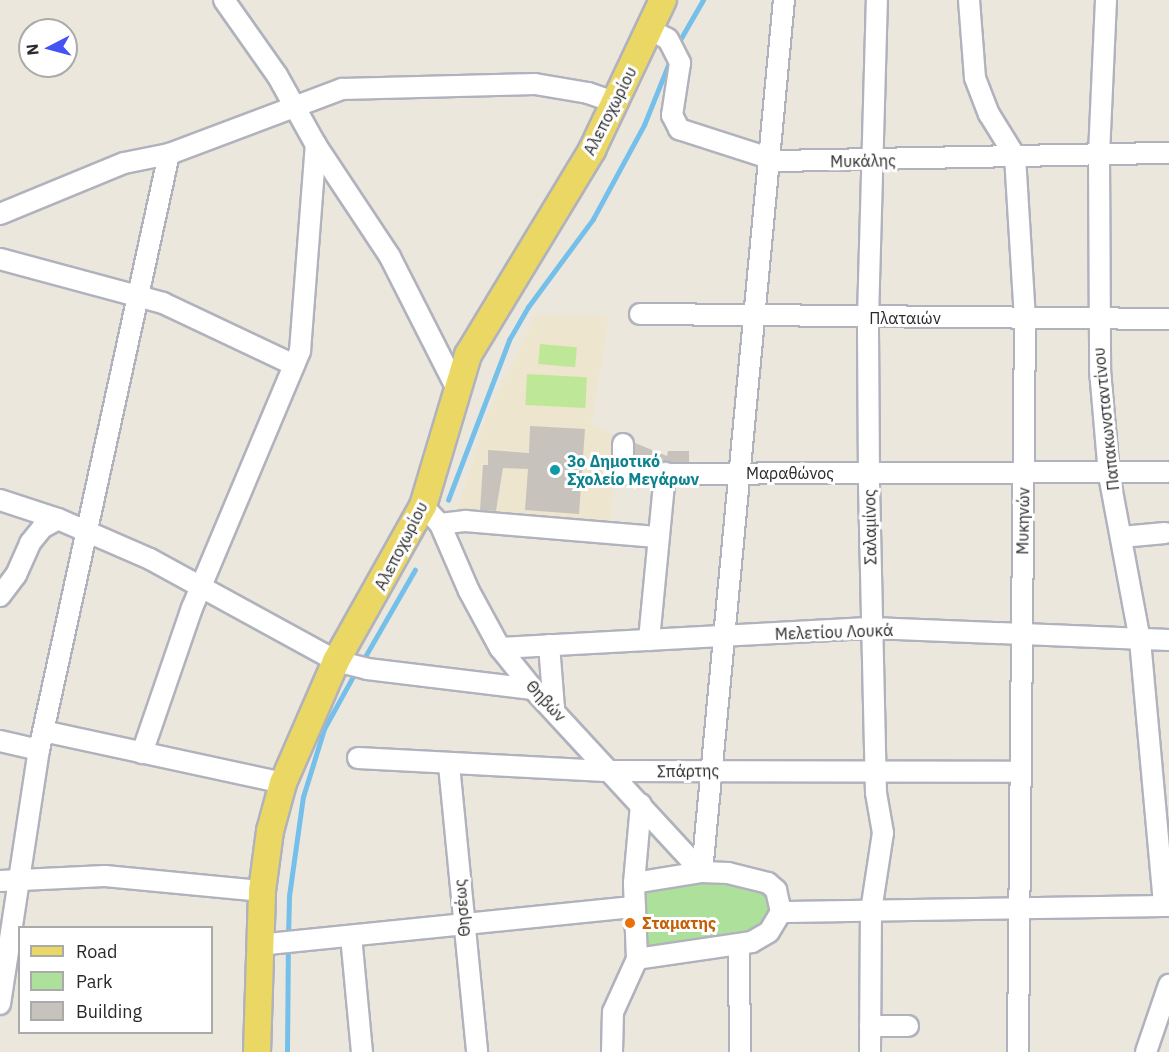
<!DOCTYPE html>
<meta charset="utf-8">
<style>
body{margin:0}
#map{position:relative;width:1169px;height:1052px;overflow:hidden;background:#ece7dd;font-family:"IBM Plex Sans",sans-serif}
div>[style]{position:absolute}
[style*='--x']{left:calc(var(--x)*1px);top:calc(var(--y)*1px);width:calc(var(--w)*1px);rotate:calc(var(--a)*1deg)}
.education>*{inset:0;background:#ede5cd}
.green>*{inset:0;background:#ade09b}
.pitch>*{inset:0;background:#bee797;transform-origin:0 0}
.stream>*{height:4.5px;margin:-2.25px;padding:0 2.25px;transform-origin:2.25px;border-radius:2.25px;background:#74c0ea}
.building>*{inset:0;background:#c7c3bc}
.roads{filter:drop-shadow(2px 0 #b0b2bd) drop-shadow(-2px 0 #b0b2bd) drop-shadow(0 2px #b0b2bd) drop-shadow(0 -2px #b0b2bd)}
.minor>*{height:20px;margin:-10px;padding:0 10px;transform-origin:10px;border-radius:10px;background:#fff}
.major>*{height:26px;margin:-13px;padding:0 13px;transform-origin:13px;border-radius:13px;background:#ebd763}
.dots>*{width:16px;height:16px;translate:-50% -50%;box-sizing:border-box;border:3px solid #fff;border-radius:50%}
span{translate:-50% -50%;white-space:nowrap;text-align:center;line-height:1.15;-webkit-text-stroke:6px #fff;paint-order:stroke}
.street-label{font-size:16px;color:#2a2a2a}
.culture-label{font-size:16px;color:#0d838f;font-weight:700}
.left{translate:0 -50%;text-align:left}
.food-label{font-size:16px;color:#c56008;font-weight:700}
.legend{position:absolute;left:18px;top:926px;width:195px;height:108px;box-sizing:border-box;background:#fff;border:2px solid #aaa;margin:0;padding:8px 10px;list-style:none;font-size:18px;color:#2a2a2a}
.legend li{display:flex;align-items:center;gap:12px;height:30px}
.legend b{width:30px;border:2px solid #aaa}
.north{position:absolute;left:18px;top:18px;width:60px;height:60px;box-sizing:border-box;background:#fff;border:2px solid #aaa;border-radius:50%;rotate:264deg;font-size:16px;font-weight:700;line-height:24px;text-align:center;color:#2a2a2a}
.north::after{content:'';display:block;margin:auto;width:21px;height:27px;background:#4354f3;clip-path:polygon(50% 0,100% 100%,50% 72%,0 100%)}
</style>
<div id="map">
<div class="education">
<div style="clip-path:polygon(536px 315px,609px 316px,591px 424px,617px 437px,610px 523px,456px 514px,488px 413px)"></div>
</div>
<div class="green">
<div style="clip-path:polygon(703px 874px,773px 892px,777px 910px,757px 937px,640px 953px,636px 885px)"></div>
</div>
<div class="pitch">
<div style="left:540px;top:344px;width:37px;height:20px;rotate:5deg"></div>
<div style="left:527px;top:374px;width:60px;height:31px;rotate:3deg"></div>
</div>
<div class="stream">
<div style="--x:677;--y:45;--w:52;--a:-60"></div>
<div style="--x:448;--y:500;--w:171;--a:-69.1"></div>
<div style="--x:509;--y:340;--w:38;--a:-60"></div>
<div style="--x:528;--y:307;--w:109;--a:-53.5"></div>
<div style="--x:593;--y:219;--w:107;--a:-61.5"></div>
<div style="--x:644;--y:125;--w:72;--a:-68.1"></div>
<div style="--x:362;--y:662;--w:106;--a:-60.1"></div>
<div style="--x:288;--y:938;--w:42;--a:-88.6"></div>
<div style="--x:289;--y:896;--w:100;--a:-82"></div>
<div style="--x:303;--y:797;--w:71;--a:-72.8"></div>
<div style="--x:324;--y:729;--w:66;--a:-61.1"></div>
<div style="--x:287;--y:1052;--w:105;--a:-89.5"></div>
</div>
<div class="building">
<div style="clip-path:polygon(530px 426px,585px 429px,579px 514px,525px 510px,528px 469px,503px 468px,496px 511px,480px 510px,483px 465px,488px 465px,488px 450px,529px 453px)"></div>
<div style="clip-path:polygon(635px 443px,667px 456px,668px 451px,689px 451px,689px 462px,635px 462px)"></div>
</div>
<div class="roads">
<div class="minor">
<div style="--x:224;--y:0;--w:92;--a:54.8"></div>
<div style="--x:277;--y:75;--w:80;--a:60.9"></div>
<div style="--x:316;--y:145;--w:134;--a:56.5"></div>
<div style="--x:390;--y:257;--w:146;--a:63.1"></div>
<div style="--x:969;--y:0;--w:78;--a:85.6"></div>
<div style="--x:975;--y:78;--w:39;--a:69"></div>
<div style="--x:989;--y:114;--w:49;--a:58.2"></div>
<div style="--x:1015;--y:156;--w:163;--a:86.5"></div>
<div style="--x:1025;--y:319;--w:733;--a:90.55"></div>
<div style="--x:1106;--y:0;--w:155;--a:92.6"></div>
<div style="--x:1099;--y:155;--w:215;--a:89.7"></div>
<div style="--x:1100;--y:370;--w:105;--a:85.1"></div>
<div style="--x:1109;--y:475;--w:168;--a:79.4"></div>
<div style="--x:1140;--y:640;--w:267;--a:84.8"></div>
<div style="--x:649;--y:29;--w:21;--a:28"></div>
<div style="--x:668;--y:39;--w:27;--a:63"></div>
<div style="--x:680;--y:63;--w:53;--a:98.7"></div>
<div style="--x:672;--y:115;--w:16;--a:63"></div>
<div style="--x:679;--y:129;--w:104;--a:17.9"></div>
<div style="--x:778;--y:161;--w:391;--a:-1.2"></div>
<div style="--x:0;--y:214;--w:134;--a:-22.4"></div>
<div style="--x:124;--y:163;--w:46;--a:-11.3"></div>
<div style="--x:169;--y:154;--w:185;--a:-20.6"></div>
<div style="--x:342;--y:89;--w:193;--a:-1.5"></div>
<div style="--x:535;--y:84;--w:54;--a:9.6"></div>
<div style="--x:588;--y:93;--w:31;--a:19"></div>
<div style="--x:0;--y:259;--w:169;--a:15.1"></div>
<div style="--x:163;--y:303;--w:145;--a:25.3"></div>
<div style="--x:640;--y:314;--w:529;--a:0.54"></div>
<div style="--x:623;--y:444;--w:30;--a:90"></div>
<div style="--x:623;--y:474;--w:544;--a:-0.21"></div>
<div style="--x:0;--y:500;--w:61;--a:18.1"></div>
<div style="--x:58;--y:519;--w:100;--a:23.5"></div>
<div style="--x:150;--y:559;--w:212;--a:28.7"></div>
<div style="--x:336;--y:661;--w:32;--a:14"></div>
<div style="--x:367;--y:669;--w:167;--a:6.9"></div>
<div style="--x:423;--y:506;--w:25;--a:47"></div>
<div style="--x:440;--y:524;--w:73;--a:66.6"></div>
<div style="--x:469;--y:591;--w:65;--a:61.5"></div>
<div style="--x:500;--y:648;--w:53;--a:51.2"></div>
<div style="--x:533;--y:689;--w:249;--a:47.3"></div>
<div style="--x:440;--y:524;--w:26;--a:-7"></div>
<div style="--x:466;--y:521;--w:193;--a:4.8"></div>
<div style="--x:1122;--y:537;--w:43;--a:-5.3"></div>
<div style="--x:0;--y:596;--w:26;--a:-53"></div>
<div style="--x:16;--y:575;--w:35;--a:-66"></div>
<div style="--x:30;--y:543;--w:19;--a:-51"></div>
<div style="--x:42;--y:528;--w:18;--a:-29"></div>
<div style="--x:649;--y:640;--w:168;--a:-84.5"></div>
<div style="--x:549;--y:645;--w:64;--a:85.5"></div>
<div style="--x:500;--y:648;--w:373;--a:-3.1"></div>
<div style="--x:872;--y:628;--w:297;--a:2.3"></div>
<div style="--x:43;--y:731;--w:246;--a:12.2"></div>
<div style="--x:0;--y:741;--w:40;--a:13"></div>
<div style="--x:142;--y:753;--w:153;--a:-71"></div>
<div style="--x:192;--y:608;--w:279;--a:-67.2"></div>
<div style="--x:300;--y:351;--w:207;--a:-85.6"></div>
<div style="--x:358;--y:758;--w:252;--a:3"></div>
<div style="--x:610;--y:771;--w:408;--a:0.1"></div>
<div style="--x:449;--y:765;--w:288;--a:84.4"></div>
<div style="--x:702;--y:872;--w:876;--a:-84.63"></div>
<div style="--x:0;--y:881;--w:105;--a:-2.7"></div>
<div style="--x:105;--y:876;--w:158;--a:5.5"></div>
<div style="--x:634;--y:883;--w:69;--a:-9.2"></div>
<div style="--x:702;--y:872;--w:26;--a:2"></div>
<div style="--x:728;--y:873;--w:41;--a:14"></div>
<div style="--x:768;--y:883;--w:11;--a:41"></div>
<div style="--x:776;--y:890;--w:23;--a:77"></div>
<div style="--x:781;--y:912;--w:23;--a:121"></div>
<div style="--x:769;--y:932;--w:20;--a:150"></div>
<div style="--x:752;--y:942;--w:116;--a:171.6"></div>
<div style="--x:781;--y:912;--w:388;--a:-0.9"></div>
<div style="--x:351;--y:936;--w:117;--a:84.6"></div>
<div style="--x:258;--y:945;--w:379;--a:-5.8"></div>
<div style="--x:739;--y:946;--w:106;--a:89.5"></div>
<div style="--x:0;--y:1004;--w:257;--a:-81.3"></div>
<div style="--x:39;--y:750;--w:610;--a:-77.7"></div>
<div style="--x:870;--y:1026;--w:38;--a:0"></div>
<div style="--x:612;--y:1052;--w:40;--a:-88.6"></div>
<div style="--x:613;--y:1012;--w:58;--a:-65.6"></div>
<div style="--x:637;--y:959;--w:76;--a:-92.3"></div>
<div style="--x:634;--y:883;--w:79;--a:-84.9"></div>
<div style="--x:870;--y:1052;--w:141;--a:-89.6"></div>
<div style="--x:871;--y:911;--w:79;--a:-81.3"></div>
<div style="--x:883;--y:833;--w:41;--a:-99.9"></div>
<div style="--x:876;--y:793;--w:319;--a:-91.3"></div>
<div style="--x:869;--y:474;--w:156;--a:-90.4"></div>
<div style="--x:868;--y:318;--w:318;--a:-88.4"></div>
<div style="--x:1146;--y:1052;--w:71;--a:-71.1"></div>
</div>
<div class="major">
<div style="--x:257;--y:1052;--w:161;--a:-88.2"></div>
<div style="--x:262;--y:891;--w:61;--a:-82.4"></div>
<div style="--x:270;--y:831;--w:50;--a:-74.8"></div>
<div style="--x:283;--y:783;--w:133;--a:-66.5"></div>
<div style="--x:336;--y:661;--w:178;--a:-60.7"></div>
<div style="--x:423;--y:506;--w:158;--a:-73.4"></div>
<div style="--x:468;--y:355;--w:240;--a:-58.8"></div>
<div style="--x:592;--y:150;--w:166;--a:-64.7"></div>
</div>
</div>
<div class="dots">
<div style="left:555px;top:470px;background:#0f9aa8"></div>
<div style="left:630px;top:923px;background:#e8710a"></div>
</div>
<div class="street-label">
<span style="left:610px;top:111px;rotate:-63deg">Αλεποχωρίου</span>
<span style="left:863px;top:161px;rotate:-1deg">Μυκάλης</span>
<span style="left:905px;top:318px">Πλαταιών</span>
<span style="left:1106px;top:419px;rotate:-96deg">Παπακωνσταντίνου</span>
<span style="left:790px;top:473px">Μαραθώνος</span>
<span style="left:1023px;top:521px;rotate:-89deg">Μυκηνών</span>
<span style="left:870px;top:527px;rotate:-91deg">Σαλαμίνος</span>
<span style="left:401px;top:546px;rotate:-63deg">Αλεποχωρίου</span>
<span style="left:834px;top:632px;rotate:-2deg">Μελετίου Λουκά</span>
<span style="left:546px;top:701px;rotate:47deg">Θηβών</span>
<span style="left:688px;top:771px;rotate:-1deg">Σπάρτης</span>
<span style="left:462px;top:908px;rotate:-95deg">Θησέως</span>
</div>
<div class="culture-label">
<span class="left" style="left:567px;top:470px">3ο Δημοτικό<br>Σχολείο Μεγάρων</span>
</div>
<div class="food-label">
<span class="left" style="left:642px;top:923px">Σταματης</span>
</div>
<ul class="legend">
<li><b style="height:8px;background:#ebd763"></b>Road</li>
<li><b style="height:16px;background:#ade09b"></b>Park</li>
<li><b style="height:16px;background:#c7c3bc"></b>Building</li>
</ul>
<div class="north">N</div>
</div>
